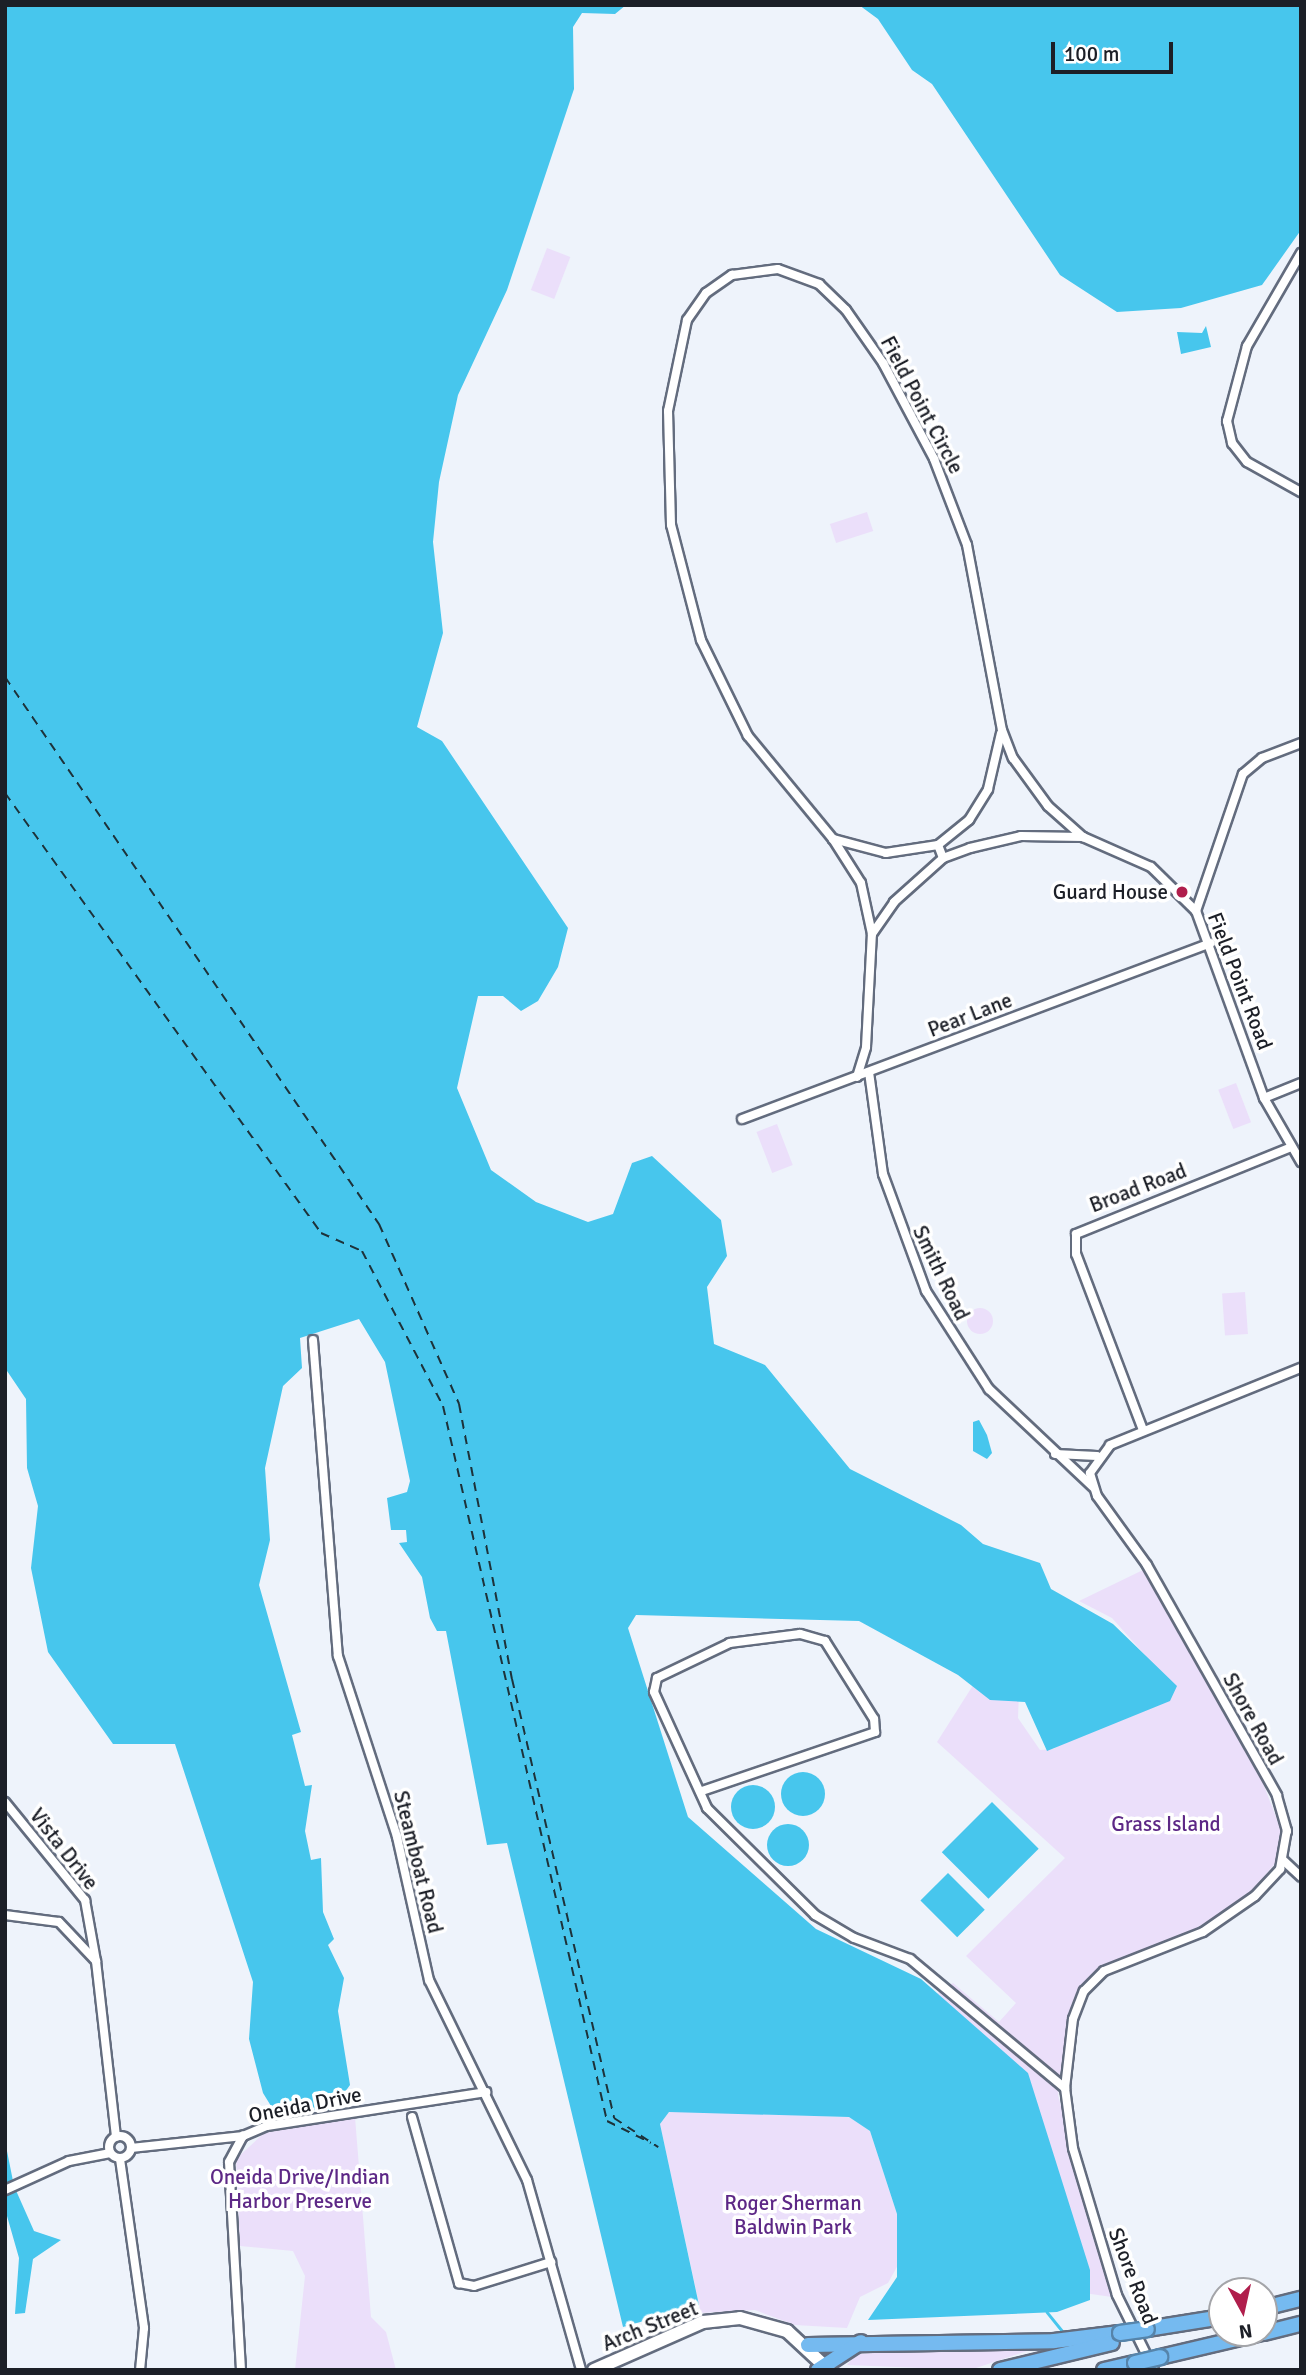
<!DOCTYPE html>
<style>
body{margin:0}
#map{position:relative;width:1306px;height:2375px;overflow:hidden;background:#eef3fb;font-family:Signika,sans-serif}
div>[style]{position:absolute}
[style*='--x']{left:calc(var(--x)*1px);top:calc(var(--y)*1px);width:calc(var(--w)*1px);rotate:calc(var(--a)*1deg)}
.green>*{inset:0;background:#ebdffa;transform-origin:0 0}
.round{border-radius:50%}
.water>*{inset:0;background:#47c6ed;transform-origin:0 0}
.stream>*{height:2.5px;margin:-1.25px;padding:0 1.25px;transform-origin:1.25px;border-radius:1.25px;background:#47c6ed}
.ferry>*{height:2px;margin-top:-1px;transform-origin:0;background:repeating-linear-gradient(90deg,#1d323a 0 9px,transparent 0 16px)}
.roads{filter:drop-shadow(2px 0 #636c7e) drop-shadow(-2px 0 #636c7e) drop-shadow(0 2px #636c7e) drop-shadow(0 -2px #636c7e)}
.street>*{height:8px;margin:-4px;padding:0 4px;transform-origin:4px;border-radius:4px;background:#fff}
.street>.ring{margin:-4px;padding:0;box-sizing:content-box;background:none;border:8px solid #fff;border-radius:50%}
.secondary>*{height:12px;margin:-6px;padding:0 6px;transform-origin:6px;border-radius:6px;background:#fff}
.highway>*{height:14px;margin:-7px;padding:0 7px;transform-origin:7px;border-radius:7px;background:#75baf0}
.bridges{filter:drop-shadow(2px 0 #5684aa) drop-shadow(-2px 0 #5684aa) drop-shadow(0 2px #5684aa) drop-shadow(0 -2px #5684aa)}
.highway-bridge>*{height:14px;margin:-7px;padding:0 7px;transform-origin:7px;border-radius:7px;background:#75baf0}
.dots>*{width:19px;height:19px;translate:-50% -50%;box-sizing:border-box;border:4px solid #fff;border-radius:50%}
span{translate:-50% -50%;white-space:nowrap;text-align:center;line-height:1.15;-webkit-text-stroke:7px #fff;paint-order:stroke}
.street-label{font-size:21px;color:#1c1f27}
.poi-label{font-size:21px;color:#1c1f27}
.right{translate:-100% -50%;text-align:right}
.park-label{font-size:21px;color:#5d2886}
.frame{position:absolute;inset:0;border:7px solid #1c1f27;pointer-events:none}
.north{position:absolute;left:1208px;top:2277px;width:70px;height:70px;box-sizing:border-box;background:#fff;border:2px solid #a4a5a9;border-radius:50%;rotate:172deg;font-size:19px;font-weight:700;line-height:28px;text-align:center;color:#1c1f27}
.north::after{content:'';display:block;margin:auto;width:24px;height:32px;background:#b01e4c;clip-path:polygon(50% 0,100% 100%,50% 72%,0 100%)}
.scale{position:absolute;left:1051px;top:42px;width:122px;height:32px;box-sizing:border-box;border:4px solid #1c1f27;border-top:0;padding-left:9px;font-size:21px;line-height:24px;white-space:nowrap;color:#1c1f27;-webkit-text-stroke:5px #fff;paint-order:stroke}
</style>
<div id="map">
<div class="green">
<div style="left:547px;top:248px;width:25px;height:45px;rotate:21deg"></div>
<div style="left:867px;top:512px;width:20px;height:39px;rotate:72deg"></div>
<div style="left:1236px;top:1083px;width:42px;height:19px;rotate:69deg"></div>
<div style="left:777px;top:1124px;width:44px;height:22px;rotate:69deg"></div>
<div style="left:1245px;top:1292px;width:42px;height:23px;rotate:86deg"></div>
<div class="round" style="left:967px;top:1308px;width:26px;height:26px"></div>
<div style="clip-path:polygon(1143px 1570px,1260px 1775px,1282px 1833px,1277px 1861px,1247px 1897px,1188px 1933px,1100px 1966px,1077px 1991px,1068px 2015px,1058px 2095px,1112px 2297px,1084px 2293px,935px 1995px,953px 1983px,999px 2022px,1016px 2003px,966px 1956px,1065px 1858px,937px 1742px,977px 1679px,1019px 1692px,1018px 1718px,1040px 1750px,1053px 1749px,1168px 1681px,1112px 1618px,1079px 1601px)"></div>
<div style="clip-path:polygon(679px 2111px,849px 2117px,870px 2131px,897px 2214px,898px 2265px,888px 2283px,860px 2297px,847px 2328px,795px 2325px,755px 2310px,701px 2313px,660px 2124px,669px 2112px)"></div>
<div style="clip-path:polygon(355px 2117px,371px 2317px,386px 2332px,396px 2370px,295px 2370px,305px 2276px,293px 2251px,240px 2246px,236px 2159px,264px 2133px)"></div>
<div style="clip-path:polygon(987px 2347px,1027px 2351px,970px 2370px,847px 2365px,856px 2354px)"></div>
</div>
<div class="water">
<div style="clip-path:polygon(5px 5px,626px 5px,615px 14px,582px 13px,573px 27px,574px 89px,507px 290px,458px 395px,439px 482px,433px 542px,443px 633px,417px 727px,442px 741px,568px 928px,558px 967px,538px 1001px,521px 1011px,503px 996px,478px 996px,457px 1088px,491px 1170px,536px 1202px,588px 1222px,613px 1214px,632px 1163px,652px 1156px,721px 1220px,727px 1256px,707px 1287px,714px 1344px,765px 1365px,850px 1469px,961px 1525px,983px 1544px,1040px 1563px,1051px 1589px,1113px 1624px,1177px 1686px,1170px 1701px,1047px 1751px,1025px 1702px,990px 1700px,958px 1675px,859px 1621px,636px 1615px,628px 1628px,688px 1817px,816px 1929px,921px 1979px,1028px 2073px,1090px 2270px,1090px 2300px,1057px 2312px,868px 2320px,897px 2277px,897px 2214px,870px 2131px,849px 2117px,669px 2112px,660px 2124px,699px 2305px,623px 2327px,507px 1843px,487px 1845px,446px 1631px,437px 1631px,430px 1618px,422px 1577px,399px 1543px,407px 1542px,406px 1530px,391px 1530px,387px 1498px,407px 1492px,410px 1481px,385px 1362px,359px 1319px,300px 1338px,302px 1368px,283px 1386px,265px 1468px,270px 1540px,259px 1585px,301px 1732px,292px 1735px,305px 1786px,312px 1785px,305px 1831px,311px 1860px,321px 1858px,323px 1912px,334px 1939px,328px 1945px,344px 1978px,338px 2011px,350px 2085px,331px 2111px,271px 2106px,263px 2093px,249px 2039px,253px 1982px,175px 1744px,113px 1744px,48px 1652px,31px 1568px,38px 1506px,27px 1468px,26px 1399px,5px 1368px)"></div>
<div style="clip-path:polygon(859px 5px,1301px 5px,1301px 230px,1262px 285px,1181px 308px,1117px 312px,1060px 275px,932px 84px,912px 70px,878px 19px)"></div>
<div style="clip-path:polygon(1206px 326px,1211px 347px,1181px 354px,1177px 332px,1202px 333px)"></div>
<div style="clip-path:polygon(973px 1422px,979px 1420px,987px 1435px,992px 1453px,987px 1459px,973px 1451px)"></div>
<div class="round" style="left:781px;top:1772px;width:44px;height:44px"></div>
<div class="round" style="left:731px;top:1785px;width:44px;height:44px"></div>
<div style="left:992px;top:1802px;width:66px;height:71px;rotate:45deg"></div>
<div class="round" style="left:767px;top:1824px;width:42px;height:42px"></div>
<div style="left:948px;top:1873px;width:52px;height:39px;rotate:45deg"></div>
<div style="clip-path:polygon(5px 2141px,14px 2186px,34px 2231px,61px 2240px,33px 2259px,25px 2313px,15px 2314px,19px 2258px,5px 2209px)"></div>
</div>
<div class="stream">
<div style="--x:1047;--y:2312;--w:26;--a:51"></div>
</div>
<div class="ferry">
<div style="--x:5;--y:677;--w:663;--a:55.64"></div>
<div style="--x:379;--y:1224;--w:197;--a:66"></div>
<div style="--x:459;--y:1404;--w:280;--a:79.1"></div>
<div style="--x:512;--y:1679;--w:451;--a:76.9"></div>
<div style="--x:614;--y:2118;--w:53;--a:33.4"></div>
<div style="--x:5;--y:793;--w:542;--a:54.31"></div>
<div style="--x:321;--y:1233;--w:45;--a:23.7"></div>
<div style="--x:362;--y:1251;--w:175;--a:62.4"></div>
<div style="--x:443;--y:1406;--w:734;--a:77.08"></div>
<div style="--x:607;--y:2121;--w:49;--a:26.6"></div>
</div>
<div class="roads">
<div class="street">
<div style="--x:1301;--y:253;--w:108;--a:120.1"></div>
<div style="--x:1247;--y:346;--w:78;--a:104.9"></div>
<div style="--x:1227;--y:421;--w:23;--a:77"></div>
<div style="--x:1232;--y:443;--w:24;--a:52"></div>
<div style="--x:1247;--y:462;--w:62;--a:29.1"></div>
<div style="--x:833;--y:839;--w:52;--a:57.5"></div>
<div style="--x:861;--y:883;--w:52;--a:77.8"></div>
<div style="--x:938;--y:845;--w:53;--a:171.3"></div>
<div style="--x:886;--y:853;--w:55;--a:-165.2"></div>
<div style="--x:833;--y:839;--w:134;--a:-129.5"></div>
<div style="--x:748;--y:736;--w:107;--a:-116.1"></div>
<div style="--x:701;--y:640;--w:119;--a:-104.6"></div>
<div style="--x:671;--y:525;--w:114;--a:-91.5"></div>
<div style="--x:668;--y:411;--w:93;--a:-78.2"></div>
<div style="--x:687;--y:320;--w:33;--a:-55"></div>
<div style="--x:706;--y:293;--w:32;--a:-35"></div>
<div style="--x:732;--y:275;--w:46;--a:-7.4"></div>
<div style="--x:778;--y:269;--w:44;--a:20.1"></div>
<div style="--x:819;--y:284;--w:37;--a:44"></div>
<div style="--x:846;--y:310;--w:65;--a:55.1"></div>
<div style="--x:883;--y:363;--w:109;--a:62"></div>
<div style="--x:934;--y:459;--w:92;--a:69"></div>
<div style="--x:967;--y:545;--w:188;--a:79.3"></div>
<div style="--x:1002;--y:730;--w:30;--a:69"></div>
<div style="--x:1013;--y:758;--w:59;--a:53.9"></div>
<div style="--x:1048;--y:806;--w:47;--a:41.5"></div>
<div style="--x:943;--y:858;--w:14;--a:-111"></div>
<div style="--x:938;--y:845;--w:40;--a:-39"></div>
<div style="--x:969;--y:820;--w:36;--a:-58"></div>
<div style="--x:988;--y:789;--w:57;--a:-76.9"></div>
<div style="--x:1196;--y:911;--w:145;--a:-71.1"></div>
<div style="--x:1243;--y:774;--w:25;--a:-40"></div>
<div style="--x:1262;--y:758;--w:42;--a:-21"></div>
<div style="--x:869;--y:1072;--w:103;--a:82.2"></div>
<div style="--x:883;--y:1174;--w:125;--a:69.8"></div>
<div style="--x:926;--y:1291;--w:117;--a:57.3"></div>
<div style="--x:989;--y:1389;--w:143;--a:43.3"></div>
<div style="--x:857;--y:1077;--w:31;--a:-73"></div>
<div style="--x:866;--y:1047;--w:113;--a:-87"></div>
<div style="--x:872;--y:934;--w:39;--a:-55"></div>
<div style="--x:894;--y:902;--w:66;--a:-41.9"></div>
<div style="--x:943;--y:858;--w:29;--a:-20"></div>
<div style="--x:970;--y:848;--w:52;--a:-13.2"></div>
<div style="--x:1021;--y:836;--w:62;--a:0.9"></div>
<div style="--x:1083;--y:837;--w:74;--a:23.8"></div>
<div style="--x:1151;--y:867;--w:63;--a:44.4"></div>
<div style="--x:1196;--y:911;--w:199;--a:70"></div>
<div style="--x:1264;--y:1098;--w:74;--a:60"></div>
<div style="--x:1264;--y:1098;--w:40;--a:-22"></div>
<div style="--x:742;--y:1119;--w:501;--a:-20.57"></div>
<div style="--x:313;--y:1340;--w:317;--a:85.5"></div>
<div style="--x:338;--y:1656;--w:190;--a:71.9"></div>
<div style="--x:397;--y:1837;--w:147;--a:77.4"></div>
<div style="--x:429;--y:1980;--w:223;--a:63.9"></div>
<div style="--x:527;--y:2180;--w:198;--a:74.1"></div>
<div style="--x:1143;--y:1430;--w:188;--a:-110.8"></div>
<div style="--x:1076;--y:1254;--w:20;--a:-90"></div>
<div style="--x:1076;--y:1234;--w:232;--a:-22"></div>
<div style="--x:1055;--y:1454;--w:42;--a:2.7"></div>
<div style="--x:702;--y:1791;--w:183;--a:-18.8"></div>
<div style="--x:875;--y:1732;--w:13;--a:-94"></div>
<div style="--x:874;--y:1719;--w:92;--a:-122.1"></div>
<div style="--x:825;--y:1641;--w:26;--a:-164"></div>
<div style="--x:800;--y:1634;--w:71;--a:172.7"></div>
<div style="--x:730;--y:1643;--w:81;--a:154.4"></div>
<div style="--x:657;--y:1678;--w:14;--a:102"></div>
<div style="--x:654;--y:1692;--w:128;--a:65.4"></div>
<div style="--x:707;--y:1808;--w:152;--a:44.7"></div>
<div style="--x:815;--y:1915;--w:45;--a:30.5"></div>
<div style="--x:854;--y:1938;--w:60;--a:20.6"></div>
<div style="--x:910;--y:1959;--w:202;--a:39.8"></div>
<div style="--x:5;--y:1802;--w:127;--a:50.8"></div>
<div style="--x:85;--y:1900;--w:62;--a:79.8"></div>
<div style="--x:1284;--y:1861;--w:23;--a:43"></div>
<div style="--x:5;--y:1915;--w:54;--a:7.4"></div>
<div style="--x:59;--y:1922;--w:54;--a:46.5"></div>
<div style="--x:96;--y:1961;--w:177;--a:83.5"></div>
<div style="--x:412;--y:2117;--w:173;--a:74.2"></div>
<div style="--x:459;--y:2283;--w:15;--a:11"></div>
<div style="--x:474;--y:2286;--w:81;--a:-17.3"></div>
<div class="ring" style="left:109px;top:2136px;width:14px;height:14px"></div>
<div style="--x:131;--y:2148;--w:113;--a:-6.1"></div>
<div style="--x:243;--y:2136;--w:26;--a:-23"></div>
<div style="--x:267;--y:2126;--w:222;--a:-8.8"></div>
<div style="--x:120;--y:2159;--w:171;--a:81.9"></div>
<div style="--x:144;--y:2328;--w:42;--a:95.4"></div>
<div style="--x:5;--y:2190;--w:70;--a:-24.4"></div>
<div style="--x:69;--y:2161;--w:42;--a:-11"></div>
<div style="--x:241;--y:2370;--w:208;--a:-93.3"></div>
<div style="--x:229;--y:2162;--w:30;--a:-62"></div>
<div style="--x:1154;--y:2370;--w:84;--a:-116.3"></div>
<div style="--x:1117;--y:2295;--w:153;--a:-106.7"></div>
<div style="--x:1073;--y:2148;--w:61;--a:-97.6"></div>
<div style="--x:1065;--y:2088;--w:69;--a:-83.4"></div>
<div style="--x:1073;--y:2019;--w:30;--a:-69"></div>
<div style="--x:1084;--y:1991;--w:28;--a:-45"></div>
<div style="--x:1104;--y:1971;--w:106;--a:-21.5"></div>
<div style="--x:1203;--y:1932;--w:63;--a:-34.7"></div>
<div style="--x:1255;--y:1896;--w:37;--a:-47"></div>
<div style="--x:1280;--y:1869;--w:39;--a:-80"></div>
<div style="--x:1287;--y:1831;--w:37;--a:-106"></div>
<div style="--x:1277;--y:1795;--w:264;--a:-119.5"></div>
<div style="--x:1147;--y:1565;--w:85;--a:-125.9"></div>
<div style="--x:1097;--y:1496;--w:24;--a:-107"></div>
<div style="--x:1090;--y:1473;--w:34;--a:-54"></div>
<div style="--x:1110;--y:1445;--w:206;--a:-22"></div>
</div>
<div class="secondary">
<div style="--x:594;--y:2370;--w:119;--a:-23.8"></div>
<div style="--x:703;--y:2322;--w:37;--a:-6"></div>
<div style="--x:740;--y:2318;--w:49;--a:15.5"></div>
<div style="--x:787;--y:2331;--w:57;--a:42.9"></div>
</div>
<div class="highway">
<div style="--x:1264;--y:2308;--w:38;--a:-14"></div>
<div style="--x:1147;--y:2329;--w:76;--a:-9.1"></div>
<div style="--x:1264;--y:2333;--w:38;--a:-14"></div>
<div style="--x:808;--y:2345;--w:246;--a:-0.9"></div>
<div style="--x:1054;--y:2341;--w:66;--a:-6.9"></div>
<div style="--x:1160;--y:2357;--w:105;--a:-13.2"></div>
<div style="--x:818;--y:2370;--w:51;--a:-33.1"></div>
<div style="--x:1000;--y:2370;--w:115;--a:-13.6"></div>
<div style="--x:1104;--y:2370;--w:32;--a:-13"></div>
</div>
</div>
<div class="bridges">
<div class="highway-bridge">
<div style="--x:1120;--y:2333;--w:27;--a:-8"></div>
<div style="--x:1135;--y:2363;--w:26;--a:-13"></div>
</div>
</div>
<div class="dots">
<div style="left:1182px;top:892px;background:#b01e4c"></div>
</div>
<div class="street-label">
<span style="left:922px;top:405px;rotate:62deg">Field Point Circle</span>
<span style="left:1240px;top:981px;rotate:69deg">Field Point Road</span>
<span style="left:970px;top:1015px;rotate:-21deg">Pear Lane</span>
<span style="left:1138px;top:1188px;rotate:-21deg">Broad Road</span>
<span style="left:941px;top:1273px;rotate:64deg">Smith Road</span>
<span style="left:1253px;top:1719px;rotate:61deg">Shore Road</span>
<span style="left:64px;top:1849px;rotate:52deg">Vista Drive</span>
<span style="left:418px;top:1862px;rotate:76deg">Steamboat Road</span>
<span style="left:305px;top:2105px;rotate:-11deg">Oneida Drive</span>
<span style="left:1133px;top:2276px;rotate:69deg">Shore Road</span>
<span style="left:650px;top:2326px;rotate:-22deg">Arch Street</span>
</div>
<div class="poi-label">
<span class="right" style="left:1168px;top:892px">Guard House</span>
</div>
<div class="park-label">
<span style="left:1166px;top:1824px">Grass Island</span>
<span style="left:300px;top:2189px">Oneida Drive/Indian<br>Harbor Preserve</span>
<span style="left:793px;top:2215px">Roger Sherman<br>Baldwin Park</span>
</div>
<div class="frame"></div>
<div class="north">N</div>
<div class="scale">100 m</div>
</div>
